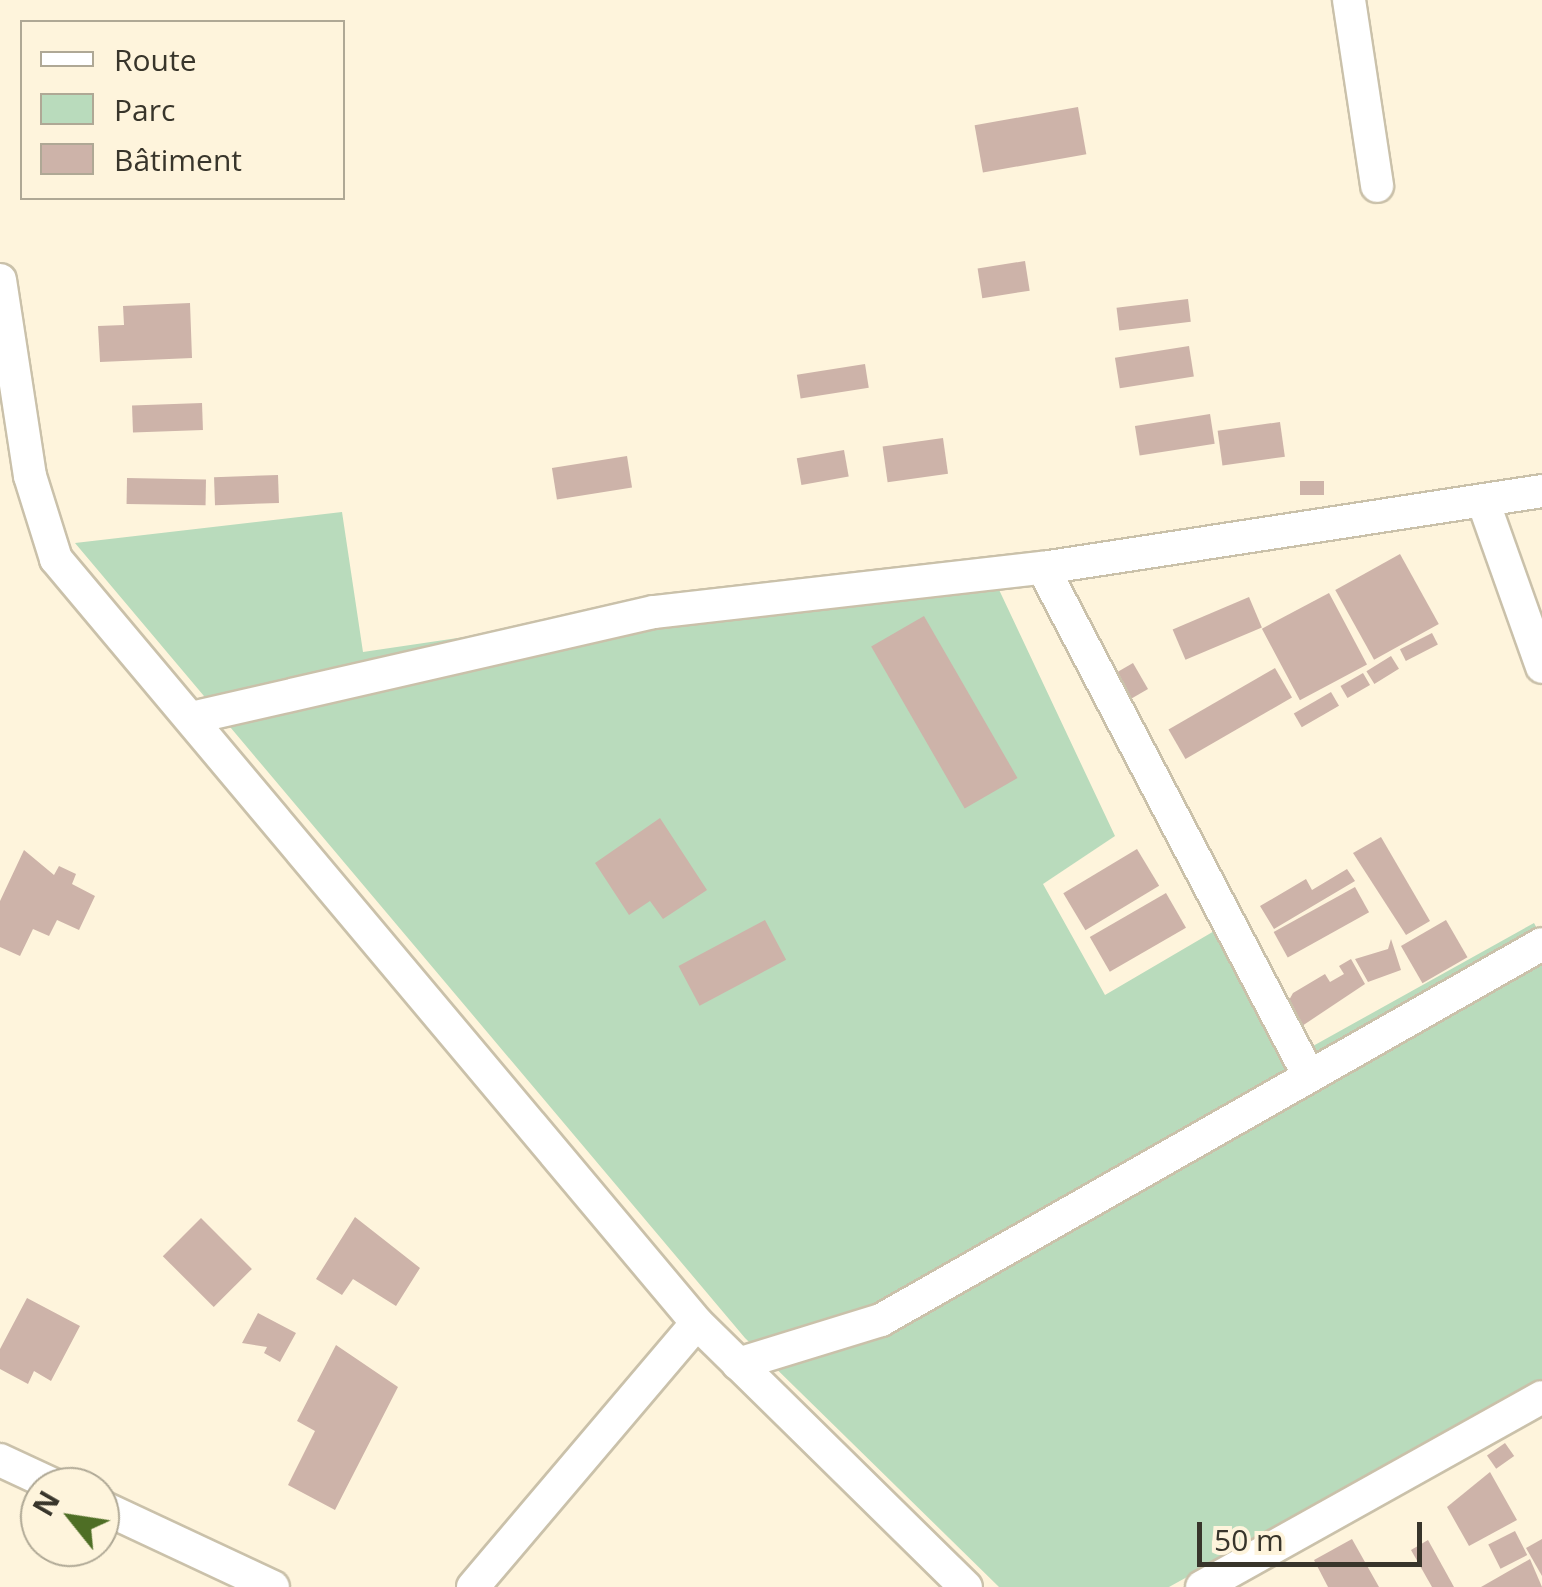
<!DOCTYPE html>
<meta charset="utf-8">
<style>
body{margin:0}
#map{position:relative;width:1542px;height:1587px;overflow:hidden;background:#fef4dc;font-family:"Open Sans",sans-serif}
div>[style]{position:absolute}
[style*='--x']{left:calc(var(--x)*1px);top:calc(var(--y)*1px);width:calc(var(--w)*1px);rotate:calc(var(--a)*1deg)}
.green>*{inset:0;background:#b9dbbc}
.building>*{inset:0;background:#cdb3a9;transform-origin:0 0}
.roads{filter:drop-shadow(2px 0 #cac1aa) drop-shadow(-2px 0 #cac1aa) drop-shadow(0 2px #cac1aa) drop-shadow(0 -2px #cac1aa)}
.street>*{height:32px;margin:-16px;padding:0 16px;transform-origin:16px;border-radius:16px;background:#fff}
span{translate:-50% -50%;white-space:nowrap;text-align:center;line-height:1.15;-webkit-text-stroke:10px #fef4dc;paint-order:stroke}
.legend{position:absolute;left:20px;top:20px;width:325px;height:180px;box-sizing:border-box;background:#fef4dc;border:2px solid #afa895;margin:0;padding:12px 18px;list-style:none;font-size:30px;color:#38352b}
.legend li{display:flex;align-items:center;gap:20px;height:50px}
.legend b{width:50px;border:2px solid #afa895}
.north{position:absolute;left:20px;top:1467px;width:100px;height:100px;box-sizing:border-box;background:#fef4dc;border:2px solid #afa895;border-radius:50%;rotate:300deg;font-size:28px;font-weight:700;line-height:40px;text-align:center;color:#38352b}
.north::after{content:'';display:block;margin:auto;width:35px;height:45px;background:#4e6e25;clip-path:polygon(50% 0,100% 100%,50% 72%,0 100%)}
.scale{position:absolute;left:1197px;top:1522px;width:225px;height:45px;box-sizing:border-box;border:5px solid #38352b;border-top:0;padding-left:12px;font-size:30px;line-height:35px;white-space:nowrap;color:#38352b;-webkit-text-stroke:8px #fef4dc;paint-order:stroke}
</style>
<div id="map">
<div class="green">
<div style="clip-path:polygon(342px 512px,363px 652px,985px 560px,1115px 836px,1043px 884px,1105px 995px,1233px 920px,1304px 1051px,1534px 923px,1542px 938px,1542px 1381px,1169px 1587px,999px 1587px,745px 1338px,75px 543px)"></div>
</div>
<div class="building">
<div style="left:1078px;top:107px;width:48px;height:105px;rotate:80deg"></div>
<div style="left:1025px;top:261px;width:30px;height:48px;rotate:81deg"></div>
<div style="left:1188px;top:299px;width:23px;height:72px;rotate:83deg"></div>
<div style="clip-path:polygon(190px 303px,192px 358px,100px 362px,98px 326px,124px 325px,123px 306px)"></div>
<div style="left:1189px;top:346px;width:31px;height:75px;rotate:81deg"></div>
<div style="left:865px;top:364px;width:24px;height:69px;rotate:81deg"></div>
<div style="left:202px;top:403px;width:27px;height:70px;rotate:88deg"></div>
<div style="left:1210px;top:414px;width:30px;height:76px;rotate:81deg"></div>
<div style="left:1280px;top:422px;width:35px;height:63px;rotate:82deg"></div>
<div style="left:943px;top:438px;width:36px;height:61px;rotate:82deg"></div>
<div style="left:844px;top:450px;width:27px;height:48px;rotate:80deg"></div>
<div style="left:627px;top:456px;width:32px;height:76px;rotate:81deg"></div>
<div style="left:278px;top:475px;width:28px;height:64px;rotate:88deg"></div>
<div style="left:127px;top:478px;width:79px;height:26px;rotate:1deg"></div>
<div style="left:1300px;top:481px;width:24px;height:14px"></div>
<div style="left:1400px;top:554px;width:80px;height:74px;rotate:61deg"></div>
<div style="left:1329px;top:593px;width:81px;height:76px;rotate:62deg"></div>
<div style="left:1249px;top:597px;width:33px;height:83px;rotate:67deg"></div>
<div style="left:924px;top:616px;width:187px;height:61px;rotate:60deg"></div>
<div style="left:1432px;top:633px;width:13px;height:36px;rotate:63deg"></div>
<div style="left:1391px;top:656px;width:15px;height:29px;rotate:58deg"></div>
<div style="left:1133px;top:663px;width:30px;height:21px;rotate:60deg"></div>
<div style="left:1275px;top:668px;width:34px;height:123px;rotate:60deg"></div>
<div style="left:1363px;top:673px;width:14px;height:26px;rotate:60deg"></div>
<div style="left:1331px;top:692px;width:16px;height:43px;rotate:60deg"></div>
<div style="clip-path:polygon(660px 818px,707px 890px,663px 919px,650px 901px,629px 915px,595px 863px)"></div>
<div style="clip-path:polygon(1381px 837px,1430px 921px,1406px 935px,1353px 853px)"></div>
<div style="left:1137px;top:849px;width:43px;height:86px;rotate:59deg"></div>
<div style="clip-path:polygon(24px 850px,54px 875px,59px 866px,76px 874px,72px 884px,95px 896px,79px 930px,57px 920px,49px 936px,33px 929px,20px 956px,0 947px,0 901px)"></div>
<div style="clip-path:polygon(1347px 869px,1355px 881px,1274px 929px,1260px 906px,1306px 879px,1312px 890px)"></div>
<div style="left:1355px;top:887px;width:29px;height:93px;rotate:61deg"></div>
<div style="left:1166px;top:893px;width:40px;height:88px;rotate:60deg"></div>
<div style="left:765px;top:920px;width:45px;height:98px;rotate:62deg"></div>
<div style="left:1446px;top:920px;width:43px;height:52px;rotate:60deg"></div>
<div style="clip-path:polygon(1391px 939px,1401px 970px,1368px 982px,1355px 959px,1388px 949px)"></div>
<div style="clip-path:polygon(1351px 959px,1365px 984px,1302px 1026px,1288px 1002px,1293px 993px,1325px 974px,1330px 982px,1344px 974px,1339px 966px)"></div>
<div style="clip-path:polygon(355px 1217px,420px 1268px,396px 1306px,353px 1279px,342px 1295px,316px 1279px)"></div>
<div style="left:201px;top:1218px;width:72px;height:54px;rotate:45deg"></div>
<div style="clip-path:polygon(27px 1298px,80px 1326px,51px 1381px,34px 1371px,28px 1384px,0 1369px,0 1349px)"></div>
<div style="clip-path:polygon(258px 1313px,296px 1333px,280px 1362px,264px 1353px,267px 1347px,242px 1343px)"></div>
<div style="clip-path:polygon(336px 1345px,398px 1387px,335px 1510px,288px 1485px,315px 1431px,297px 1421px)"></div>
<div style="left:1505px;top:1443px;width:16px;height:22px;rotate:55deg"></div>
<div style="clip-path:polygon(1490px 1472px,1517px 1520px,1469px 1546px,1447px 1507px)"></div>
<div style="left:1515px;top:1531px;width:27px;height:30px;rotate:63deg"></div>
<div style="clip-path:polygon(1352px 1539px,1379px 1587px,1328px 1587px,1314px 1560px)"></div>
<div style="clip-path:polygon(1542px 1539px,1542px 1576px,1526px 1548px)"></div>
<div style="clip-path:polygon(1428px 1540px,1454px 1587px,1432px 1587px,1411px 1550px)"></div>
<div style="clip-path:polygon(1530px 1559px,1542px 1587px,1481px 1587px)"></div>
</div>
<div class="roads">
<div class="street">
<div style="--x:1349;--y:0;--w:188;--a:81.4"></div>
<div style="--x:0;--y:280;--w:198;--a:81.3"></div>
<div style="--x:30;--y:476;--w:87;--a:72.6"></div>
<div style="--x:56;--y:559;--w:997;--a:50"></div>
<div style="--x:697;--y:1323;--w:377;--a:44.5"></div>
<div style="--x:1483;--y:501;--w:176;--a:70.4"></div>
<div style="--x:1043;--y:568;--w:573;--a:62.36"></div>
<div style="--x:191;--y:718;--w:475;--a:-12.9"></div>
<div style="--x:654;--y:612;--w:391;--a:-6.5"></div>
<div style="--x:1043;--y:568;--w:505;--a:-8.77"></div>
<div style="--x:738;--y:1364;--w:150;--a:-17.1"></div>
<div style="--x:881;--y:1320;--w:760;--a:-29.63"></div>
<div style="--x:0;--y:1460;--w:64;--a:25"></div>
<div style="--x:100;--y:1506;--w:191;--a:25.1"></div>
<div style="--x:473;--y:1587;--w:346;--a:-49.7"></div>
<div style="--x:1202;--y:1587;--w:389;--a:-29.2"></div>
</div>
</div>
<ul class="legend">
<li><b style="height:12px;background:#fff"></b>Route</li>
<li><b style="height:28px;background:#b9dbbc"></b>Parc</li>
<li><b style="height:28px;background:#cdb3a9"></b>Bâtiment</li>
</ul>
<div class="north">N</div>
<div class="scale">50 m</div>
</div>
